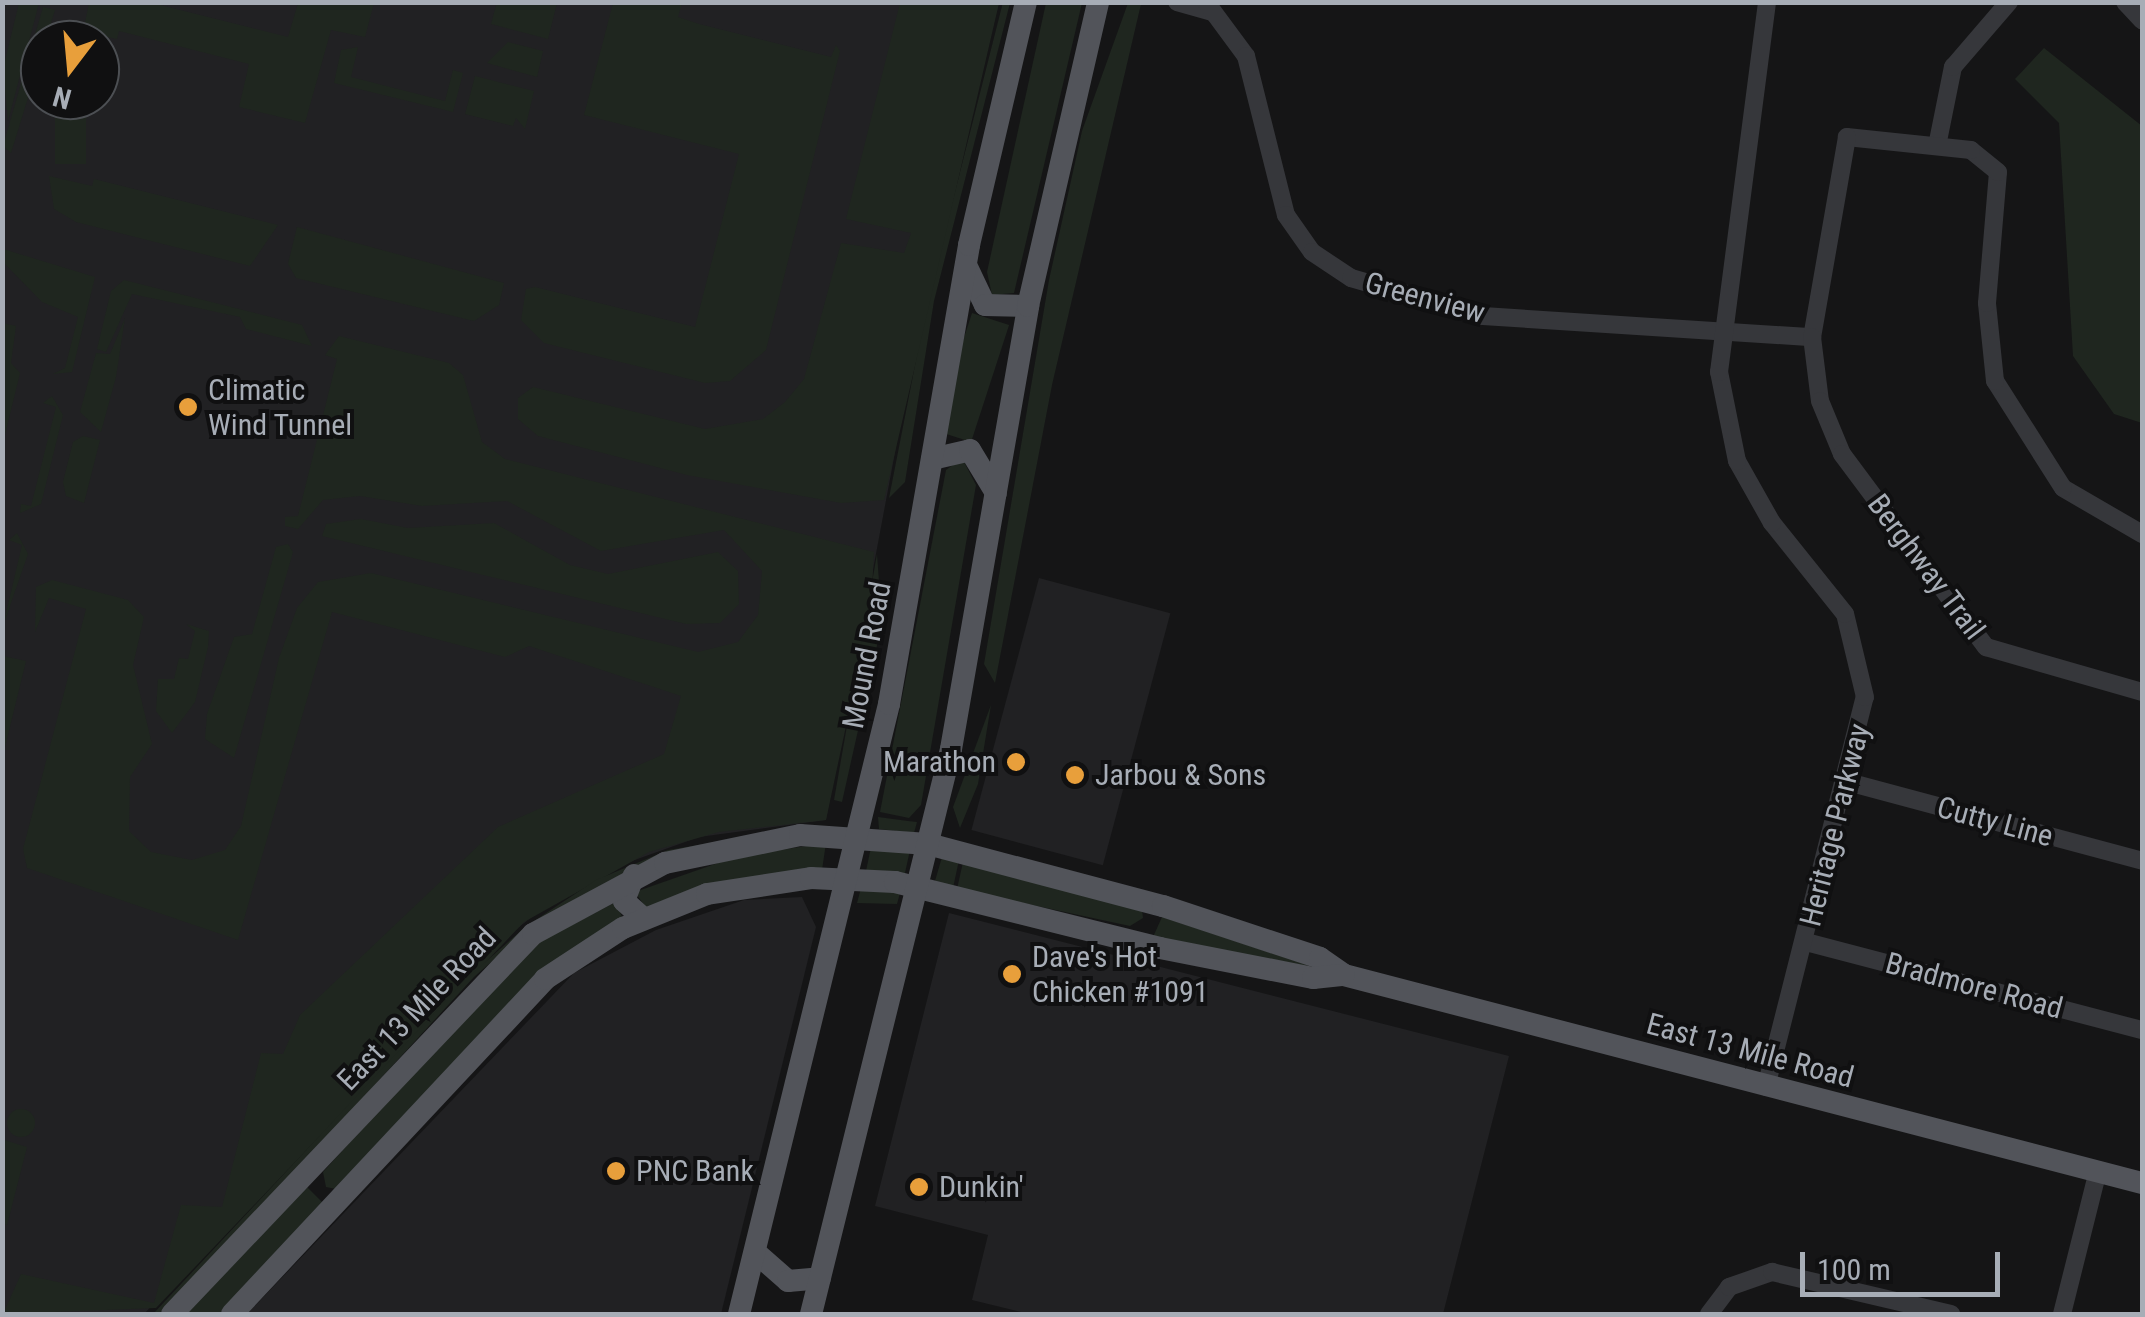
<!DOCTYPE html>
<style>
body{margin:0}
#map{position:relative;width:2145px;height:1317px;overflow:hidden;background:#151516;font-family:"Roboto Condensed",sans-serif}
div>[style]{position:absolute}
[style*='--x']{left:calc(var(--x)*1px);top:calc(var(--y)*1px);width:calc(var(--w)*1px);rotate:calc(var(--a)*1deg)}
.built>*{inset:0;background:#212123;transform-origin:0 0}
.green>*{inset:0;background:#1f261f;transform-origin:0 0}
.round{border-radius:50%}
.minor>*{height:18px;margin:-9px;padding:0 9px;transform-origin:9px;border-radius:9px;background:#36373b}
.major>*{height:22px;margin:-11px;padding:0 11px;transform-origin:11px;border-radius:11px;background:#52545a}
.dots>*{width:28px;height:28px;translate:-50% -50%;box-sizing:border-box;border:5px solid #101011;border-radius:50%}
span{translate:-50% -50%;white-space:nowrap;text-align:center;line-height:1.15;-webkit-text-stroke:8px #101011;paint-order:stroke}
.street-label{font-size:30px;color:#a7adb6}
.poi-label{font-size:30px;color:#a7adb6}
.left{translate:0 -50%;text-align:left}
.right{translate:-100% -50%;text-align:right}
.frame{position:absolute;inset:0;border:5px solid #a7adb6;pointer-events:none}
.north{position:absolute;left:20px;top:20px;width:100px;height:100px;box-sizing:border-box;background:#101011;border:2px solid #4c4f53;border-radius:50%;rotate:196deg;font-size:28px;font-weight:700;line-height:40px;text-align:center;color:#a7adb6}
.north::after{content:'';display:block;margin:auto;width:35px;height:45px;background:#e89f3b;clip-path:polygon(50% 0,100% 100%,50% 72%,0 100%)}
.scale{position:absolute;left:1800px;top:1252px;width:200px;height:45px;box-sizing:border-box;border:5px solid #a7adb6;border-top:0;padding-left:12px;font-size:30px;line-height:35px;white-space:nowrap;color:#a7adb6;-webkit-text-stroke:8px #101011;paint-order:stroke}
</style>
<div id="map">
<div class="built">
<div style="clip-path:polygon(evenodd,3px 3px,999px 3px,924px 298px,826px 820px,699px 837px,604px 871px,548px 904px,485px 954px,144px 1314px,3px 1314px,3px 3px,40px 40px,100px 40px,100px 100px,40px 100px,40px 40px)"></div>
<div style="left:1039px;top:578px;width:136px;height:261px;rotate:15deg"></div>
<div style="clip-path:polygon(802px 897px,816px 927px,721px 1314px,247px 1314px,574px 973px,656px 930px,744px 900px)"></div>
<div style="clip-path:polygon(949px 913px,1509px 1056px,1443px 1314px,1029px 1314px,972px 1300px,988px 1235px,875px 1206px)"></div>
</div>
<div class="green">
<div style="clip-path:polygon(497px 2px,557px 3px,548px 39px,491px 24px)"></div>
<div style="clip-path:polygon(1003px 2px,1010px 3px,934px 301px,905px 482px,889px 498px,928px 299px)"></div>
<div style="clip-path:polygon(19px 3px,39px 3px,8px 121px,3px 69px)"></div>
<div style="clip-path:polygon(89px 3px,152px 3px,288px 37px,298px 3px,374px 3px,365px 37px,331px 30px,305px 123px,239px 107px,249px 64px,119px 31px,117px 39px,83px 32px)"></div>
<div style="clip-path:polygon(613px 3px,682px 3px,678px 17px,699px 24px,831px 57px,836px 45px,840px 51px,766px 350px,730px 381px,705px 383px,544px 343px,521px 320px,526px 289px,535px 287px,695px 327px,739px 154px,584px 115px)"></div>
<div style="clip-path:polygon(900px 3px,999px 3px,884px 500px,841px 503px,687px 475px,538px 436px,518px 419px,518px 398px,533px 387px,705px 429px,763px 419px,785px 402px,804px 379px,841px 243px,904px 253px,911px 233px,846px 219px)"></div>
<div style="clip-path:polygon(1046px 3px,1082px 3px,1014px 293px,992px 295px,987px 272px)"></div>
<div style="clip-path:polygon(1128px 3px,1141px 4px,1052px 385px,995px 683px,984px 664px,1049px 280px,1082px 131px)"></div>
<div style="clip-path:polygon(43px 7px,55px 10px,11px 153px,3px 146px)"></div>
<div style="clip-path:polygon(508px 42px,543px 51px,537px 77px,487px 63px)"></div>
<div style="clip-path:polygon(358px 47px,351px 77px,445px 101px,453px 70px,463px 73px,453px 112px,334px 83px,341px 50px)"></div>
<div style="clip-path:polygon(2044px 48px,2142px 126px,2142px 423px,2114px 414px,2073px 356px,2059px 123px,2015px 79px)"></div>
<div style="clip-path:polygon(475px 76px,534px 91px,525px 129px,516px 118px,513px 126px,465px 114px)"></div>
<div style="left:55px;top:100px;width:31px;height:64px"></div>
<div style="clip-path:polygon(49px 176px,92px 186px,94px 179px,278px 225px,250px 266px,76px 222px,54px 209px)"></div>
<div style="clip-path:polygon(297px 227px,504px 283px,499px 305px,474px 321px,296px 278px,288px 264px)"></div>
<div style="clip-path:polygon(3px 249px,95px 277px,72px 372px,53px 374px,65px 368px,78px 317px,42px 302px,3px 262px)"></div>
<div style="clip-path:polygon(124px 280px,302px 325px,312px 346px,246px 329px,240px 317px,132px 294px,106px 352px,97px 349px,111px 291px)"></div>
<div style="left:972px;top:313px;width:39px;height:123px;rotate:18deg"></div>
<div style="clip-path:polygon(125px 318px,116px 377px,101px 432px,80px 412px,96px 353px,110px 354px)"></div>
<div style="clip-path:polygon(3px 323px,16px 326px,11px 363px,20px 373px,3px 443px)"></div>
<div style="clip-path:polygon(339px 336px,449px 363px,463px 375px,482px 442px,505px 459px,874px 552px,871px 609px,826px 820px,719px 832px,649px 852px,524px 922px,156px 1308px,3px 1314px,21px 1274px,154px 1303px,181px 1205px,222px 1207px,261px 1053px,283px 1054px,300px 1015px,498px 827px,664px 754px,681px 696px,529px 646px,505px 657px,332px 612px,238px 940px,27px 868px,23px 849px,86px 609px,49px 598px,35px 632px,36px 587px,52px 580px,128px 600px,144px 617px,133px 665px,152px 744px,130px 777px,129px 831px,151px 852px,192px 860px,225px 850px,241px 826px,279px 658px,297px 608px,318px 582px,371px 573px,698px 652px,738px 642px,758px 615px,762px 571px,724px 530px,601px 551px,507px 501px,422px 506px,360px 496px,323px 500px,298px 529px,285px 526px,285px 517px,298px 516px,337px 359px,325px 355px)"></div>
<div style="clip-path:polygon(52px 396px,63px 415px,41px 504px,20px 513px,21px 504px,31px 506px,56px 407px,43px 403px)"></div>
<div style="clip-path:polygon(83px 436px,100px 440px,84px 503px,66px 496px,63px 482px,73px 442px)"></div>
<div style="clip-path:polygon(962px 458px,976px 485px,921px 805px,909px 818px,880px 812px,946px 470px)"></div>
<div style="clip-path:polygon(361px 519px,408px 528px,494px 523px,570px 565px,608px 574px,718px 552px,738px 571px,739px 604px,720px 623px,686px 624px,322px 536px,326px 524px)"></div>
<div style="clip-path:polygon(17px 533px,28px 554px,3px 626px,22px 545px,9px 540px)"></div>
<div style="clip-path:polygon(288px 544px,293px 552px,234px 758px,205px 739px,207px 714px,234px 637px,252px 634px,276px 547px)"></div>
<div style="clip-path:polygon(877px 554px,882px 623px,842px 802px,834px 800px)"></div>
<div style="clip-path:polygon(186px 624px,209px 631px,208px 647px,195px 702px,172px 733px,156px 711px,158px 679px,174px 679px,179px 658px,188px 659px,195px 631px)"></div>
<div style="clip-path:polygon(3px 656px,26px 661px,3px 755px,2px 656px)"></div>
<div style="clip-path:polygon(991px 705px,978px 784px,960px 828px,953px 807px)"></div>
<div style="clip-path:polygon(878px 817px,908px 821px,917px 822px,914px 833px,879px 829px)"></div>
<div style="clip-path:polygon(825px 824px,666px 854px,539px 920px,474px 977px,187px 1289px,164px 1311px,153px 1314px,466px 979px,525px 927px,596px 880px,668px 850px)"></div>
<div style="clip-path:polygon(826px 843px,822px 870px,646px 908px,635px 892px,735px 857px)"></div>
<div style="clip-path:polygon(871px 847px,910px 850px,905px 873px,866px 871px)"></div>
<div style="clip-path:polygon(942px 857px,959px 860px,953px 888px,935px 881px)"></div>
<div style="clip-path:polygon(963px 862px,1142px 910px,1143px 918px,1130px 926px,957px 889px)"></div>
<div style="clip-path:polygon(861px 888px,900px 893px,897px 904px,857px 903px)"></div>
<div style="clip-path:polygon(616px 902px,622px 917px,336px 1189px,326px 1187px,323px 1172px,524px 950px)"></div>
<div style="clip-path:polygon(1162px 917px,1317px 968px,1153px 937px)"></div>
<div class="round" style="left:7px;top:1109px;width:28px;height:28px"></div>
<div style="clip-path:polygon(4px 1140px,27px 1147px,7px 1225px,2px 1224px)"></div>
<div style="clip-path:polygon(306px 1186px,323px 1203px,222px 1314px,182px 1314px)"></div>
</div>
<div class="minor">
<div style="--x:1177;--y:2;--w:36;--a:16"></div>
<div style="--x:1206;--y:2;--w:67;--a:53.5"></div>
<div style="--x:1246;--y:56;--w:164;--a:75.9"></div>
<div style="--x:1286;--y:215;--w:45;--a:54.9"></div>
<div style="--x:1312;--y:252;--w:47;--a:33.7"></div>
<div style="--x:1351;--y:278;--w:137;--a:16.1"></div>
<div style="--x:1483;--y:316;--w:330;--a:3.7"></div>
<div style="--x:2125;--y:2;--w:25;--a:47"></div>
<div style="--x:1937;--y:146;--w:81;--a:-78.6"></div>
<div style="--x:1953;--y:67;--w:86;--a:-49.3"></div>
<div style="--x:2142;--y:534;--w:91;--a:-149.8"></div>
<div style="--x:2063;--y:488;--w:127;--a:-122.4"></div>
<div style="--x:1995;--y:381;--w:78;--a:-95.9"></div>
<div style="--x:1987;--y:303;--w:131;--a:-85.2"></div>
<div style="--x:1998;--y:172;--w:35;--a:-141"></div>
<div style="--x:1971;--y:150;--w:125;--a:-174"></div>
<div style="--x:1847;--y:137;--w:203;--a:99.9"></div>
<div style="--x:1812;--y:337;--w:64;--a:82.9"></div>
<div style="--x:1820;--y:401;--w:57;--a:67.5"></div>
<div style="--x:1842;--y:454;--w:241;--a:53.3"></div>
<div style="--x:1986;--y:647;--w:162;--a:16.1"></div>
<div style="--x:1848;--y:782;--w:304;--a:15"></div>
<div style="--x:1806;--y:942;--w:347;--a:14.7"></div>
<div style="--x:1766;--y:1087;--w:402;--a:-75.8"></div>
<div style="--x:1865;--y:697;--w:85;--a:-103.5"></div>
<div style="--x:1845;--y:614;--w:117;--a:-128.7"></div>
<div style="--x:1772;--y:523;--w:71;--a:-119.4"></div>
<div style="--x:1737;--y:461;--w:91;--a:-101.4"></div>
<div style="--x:1719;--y:372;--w:373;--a:-82.6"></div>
<div style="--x:1709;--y:1314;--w:34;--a:-53"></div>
<div style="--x:1729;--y:1287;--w:46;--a:-19.2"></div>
<div style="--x:1772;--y:1272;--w:184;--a:13.2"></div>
<div style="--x:2062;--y:1314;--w:147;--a:-75.9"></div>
</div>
<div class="major">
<div style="--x:966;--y:265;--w:44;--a:64.6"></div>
<div style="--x:985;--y:305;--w:43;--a:1.3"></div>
<div style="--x:932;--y:459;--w:39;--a:-13"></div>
<div style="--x:970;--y:450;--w:50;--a:58.8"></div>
<div style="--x:634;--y:875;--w:28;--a:111"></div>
<div style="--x:624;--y:901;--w:25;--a:42"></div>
<div style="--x:755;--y:1252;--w:44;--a:41.3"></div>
<div style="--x:788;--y:1281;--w:32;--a:-5"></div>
<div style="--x:172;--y:1314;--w:524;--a:-46.47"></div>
<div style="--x:533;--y:934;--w:150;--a:-28.3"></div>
<div style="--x:665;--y:863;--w:138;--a:-11.7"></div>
<div style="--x:800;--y:835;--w:128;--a:4"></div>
<div style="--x:928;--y:844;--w:243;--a:14.8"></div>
<div style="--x:1163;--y:906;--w:165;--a:18.3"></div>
<div style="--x:1320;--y:958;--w:29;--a:35"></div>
<div style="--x:1344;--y:975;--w:825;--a:14.61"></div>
<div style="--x:232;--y:1314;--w:458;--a:-46.9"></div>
<div style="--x:545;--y:979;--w:93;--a:-33.2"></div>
<div style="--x:623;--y:928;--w:91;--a:-22"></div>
<div style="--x:707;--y:894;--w:105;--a:-8.7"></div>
<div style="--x:811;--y:878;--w:84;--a:2.7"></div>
<div style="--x:895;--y:882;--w:273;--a:14"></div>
<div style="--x:1160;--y:948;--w:156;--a:11.1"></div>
<div style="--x:1313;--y:978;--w:31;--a:-6"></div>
<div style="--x:739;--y:1314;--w:628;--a:-76.18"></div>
<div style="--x:889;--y:704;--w:466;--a:-80.1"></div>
<div style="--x:969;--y:245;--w:250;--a:-76.8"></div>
<div style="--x:811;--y:1314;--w:582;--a:-76.08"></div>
<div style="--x:951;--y:749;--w:450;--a:-80.1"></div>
<div style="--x:1028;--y:306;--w:312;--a:-77"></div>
</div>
<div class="dots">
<div style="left:188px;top:407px;background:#e89f3b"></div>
<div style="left:1016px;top:762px;background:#e89f3b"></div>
<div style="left:1075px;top:775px;background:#e89f3b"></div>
<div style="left:1012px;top:974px;background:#e89f3b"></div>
<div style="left:616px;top:1171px;background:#e89f3b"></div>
<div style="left:919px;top:1187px;background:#e89f3b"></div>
</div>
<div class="street-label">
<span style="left:1425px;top:298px;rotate:15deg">Greenview</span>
<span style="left:1926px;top:567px;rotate:53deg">Berghway Trail</span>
<span style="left:867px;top:655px;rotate:-79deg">Mound Road</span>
<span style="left:1995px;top:822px;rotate:15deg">Cutty Line</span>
<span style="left:1835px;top:825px;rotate:-76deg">Heritage Parkway</span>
<span style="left:1974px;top:986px;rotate:15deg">Bradmore Road</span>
<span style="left:417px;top:1009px;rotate:-46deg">East 13 Mile Road</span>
<span style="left:1750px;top:1051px;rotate:15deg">East 13 Mile Road</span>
</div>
<div class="poi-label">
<span class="left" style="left:208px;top:407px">Climatic<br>Wind Tunnel</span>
<span class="right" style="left:996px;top:762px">Marathon</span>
<span class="left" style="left:1095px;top:775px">Jarbou &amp; Sons</span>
<span class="left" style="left:1032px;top:974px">Dave's Hot<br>Chicken #1091</span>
<span class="left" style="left:636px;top:1171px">PNC Bank</span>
<span class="left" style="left:939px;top:1187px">Dunkin'</span>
</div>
<div class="frame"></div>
<div class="north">N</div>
<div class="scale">100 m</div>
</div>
